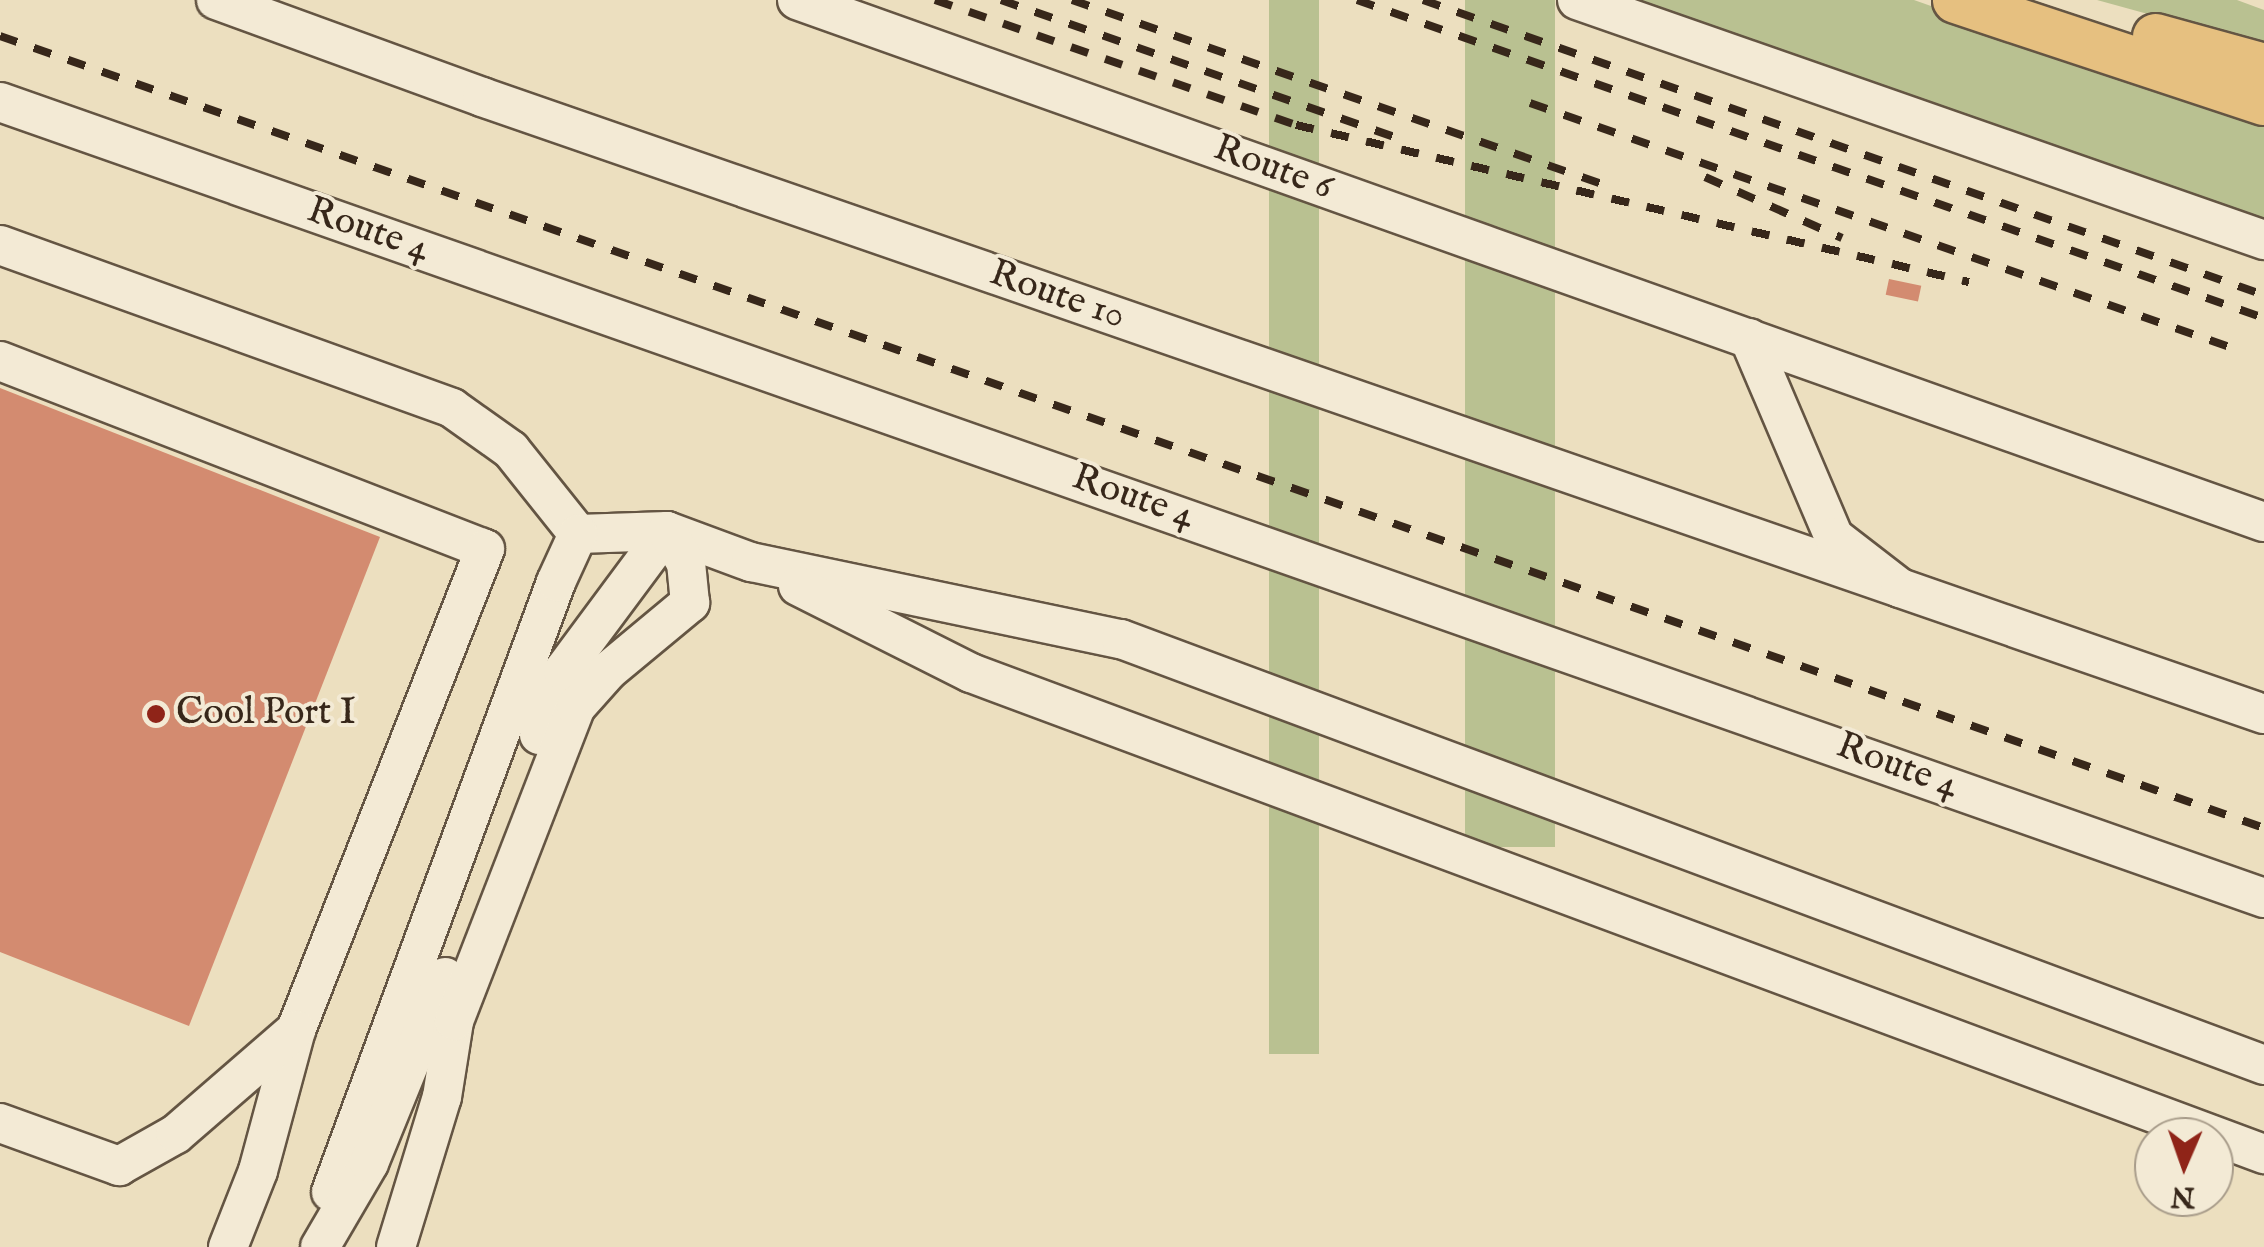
<!DOCTYPE html>
<style>
body{margin:0}
#map{position:relative;width:2264px;height:1247px;overflow:hidden;background:#ecdfbf;font-family:"IM FELL English",serif}
div>[style]{position:absolute}
[style*='--x']{left:calc(var(--x)*1px);top:calc(var(--y)*1px);width:calc(var(--w)*1px);rotate:calc(var(--a)*1deg)}
.green>*{inset:0;background:#b9c191;transform-origin:0 0}
.building>*{inset:0;background:#d38b70;transform-origin:0 0}
.roads{filter:drop-shadow(2px 0 #645543) drop-shadow(-2px 0 #645543) drop-shadow(0 2px #645543) drop-shadow(0 -2px #645543)}
.minor>*{height:38px;margin:-19px;padding:0 19px;transform-origin:19px;border-radius:19px;background:#f3ead5}
.major>*{height:45px;margin:-22.5px;padding:0 22.5px;transform-origin:22.5px;border-radius:22.5px;background:#e6c080}
.rail>*{height:8px;margin-top:-4px;transform-origin:0;background:repeating-linear-gradient(90deg,#37271a 0 18px,transparent 0 36px)}
.dots>*{width:28px;height:28px;translate:-50% -50%;box-sizing:border-box;border:5px solid #f3ead5;border-radius:50%}
span{translate:-50% -50%;white-space:nowrap;text-align:center;line-height:1.15;-webkit-text-stroke:8px #f3ead5;paint-order:stroke}
.street-label{font-size:38px;color:#37271a}
.poi-label{font-size:38px;color:#37271a}
.left{translate:0 -50%;text-align:left}
.north{position:absolute;left:2134px;top:1117px;width:100px;height:100px;box-sizing:border-box;background:#f3ead5;border:2px solid #a89c8a;border-radius:50%;rotate:182deg;font-size:28px;font-weight:700;line-height:40px;text-align:center;color:#37271a}
.north::after{content:'';display:block;margin:auto;width:35px;height:45px;background:#8f2418;clip-path:polygon(50% 0,100% 100%,50% 72%,0 100%)}
</style>
<div id="map">
<div class="green">
<div style="left:1269px;top:0;width:50px;height:1054px"></div>
<div style="left:1465px;top:0;width:90px;height:847px"></div>
<div style="clip-path:polygon(1600px 0,1914px 0,2264px 124px,2264px 231px)"></div>
<div style="clip-path:polygon(2097px 0,2237px 0,2264px 10px,2264px 46px)"></div>
</div>
<div class="building">
<div style="left:1889px;top:279px;width:33px;height:16px;rotate:12deg"></div>
<div style="clip-path:polygon(0 388px,380px 537px,189px 1026px,0 952px)"></div>
</div>
<div class="roads">
<div class="minor">
<div style="--x:216;--y:0;--w:283;--a:20"></div>
<div style="--x:482;--y:97;--w:1501;--a:19.1"></div>
<div style="--x:797;--y:0;--w:1557;--a:19.59"></div>
<div style="--x:1577;--y:0;--w:728;--a:19.26"></div>
<div style="--x:0;--y:102;--w:2400;--a:19.37"></div>
<div style="--x:0;--y:245;--w:480;--a:19.8"></div>
<div style="--x:452;--y:408;--w:72;--a:35.4"></div>
<div style="--x:511;--y:450;--w:107;--a:51.4"></div>
<div style="--x:1749;--y:338;--w:216;--a:66.9"></div>
<div style="--x:1834;--y:537;--w:83;--a:37.7"></div>
<div style="--x:1900;--y:588;--w:385;--a:19.1"></div>
<div style="--x:0;--y:361;--w:520;--a:21.19"></div>
<div style="--x:485;--y:549;--w:517;--a:111.45"></div>
<div style="--x:296;--y:1030;--w:146;--a:105.1"></div>
<div style="--x:258;--y:1171;--w:82;--a:111.5"></div>
<div style="--x:578;--y:534;--w:89;--a:-1.9"></div>
<div style="--x:667;--y:531;--w:90;--a:20.3"></div>
<div style="--x:751;--y:562;--w:378;--a:11.8"></div>
<div style="--x:1121;--y:639;--w:1220;--a:20.44"></div>
<div style="--x:798;--y:586;--w:194;--a:26.7"></div>
<div style="--x:971;--y:673;--w:1380;--a:20.41"></div>
<div style="--x:539;--y:735;--w:68;--a:-69.4"></div>
<div style="--x:563;--y:671;--w:174;--a:-53.4"></div>
<div style="--x:0;--y:1123;--w:127;--a:19.9"></div>
<div style="--x:119;--y:1166;--w:65;--a:-29.3"></div>
<div style="--x:176;--y:1134;--w:159;--a:-40.9"></div>
<div style="--x:331;--y:1192;--w:650;--a:-69.75"></div>
<div style="--x:556;--y:582;--w:53;--a:-65.4"></div>
<div style="--x:320;--y:1247;--w:97;--a:-59.7"></div>
<div style="--x:369;--y:1163;--w:201;--a:-67.8"></div>
<div style="--x:396;--y:1247;--w:157;--a:-73"></div>
<div style="--x:442;--y:1097;--w:77;--a:-81"></div>
<div style="--x:454;--y:1021;--w:337;--a:-68.8"></div>
<div style="--x:576;--y:707;--w:48;--a:-48.4"></div>
<div style="--x:608;--y:671;--w:107;--a:-39.7"></div>
<div style="--x:690;--y:603;--w:40;--a:-95.7"></div>
<div style="--x:686;--y:563;--w:37;--a:-121"></div>
</div>
<div class="major">
<div style="--x:1955;--y:0;--w:325;--a:18.3"></div>
<div style="--x:2155;--y:36;--w:113;--a:15.4"></div>
</div>
</div>
<div class="rail">
<div style="--x:935;--y:0;--w:382;--a:19.1"></div>
<div style="--x:1296;--y:125;--w:691;--a:13.13"></div>
<div style="--x:1001;--y:0;--w:420;--a:19.2"></div>
<div style="--x:1072;--y:0;--w:564;--a:19.14"></div>
<div style="--x:1357;--y:0;--w:961;--a:19.32"></div>
<div style="--x:1423;--y:0;--w:891;--a:19.33"></div>
<div style="--x:0;--y:36;--w:2399;--a:19.28"></div>
<div style="--x:1530;--y:103;--w:753;--a:19.23"></div>
<div style="--x:1705;--y:177;--w:150;--a:24"></div>
</div>
<div class="dots">
<div style="left:156px;top:714px;background:#8f2418"></div>
</div>
<div class="street-label">
<span style="left:1273px;top:169px;rotate:20deg">Route 6</span>
<span style="left:368px;top:231px;rotate:19deg">Route 4</span>
<span style="left:1057px;top:296px;rotate:19deg">Route 10</span>
<span style="left:1133px;top:498px;rotate:19deg">Route 4</span>
<span style="left:1897px;top:767px;rotate:20deg">Route 4</span>
</div>
<div class="poi-label">
<span class="left" style="left:176px;top:714px">Cool Port I</span>
</div>
<div class="north">N</div>
</div>
